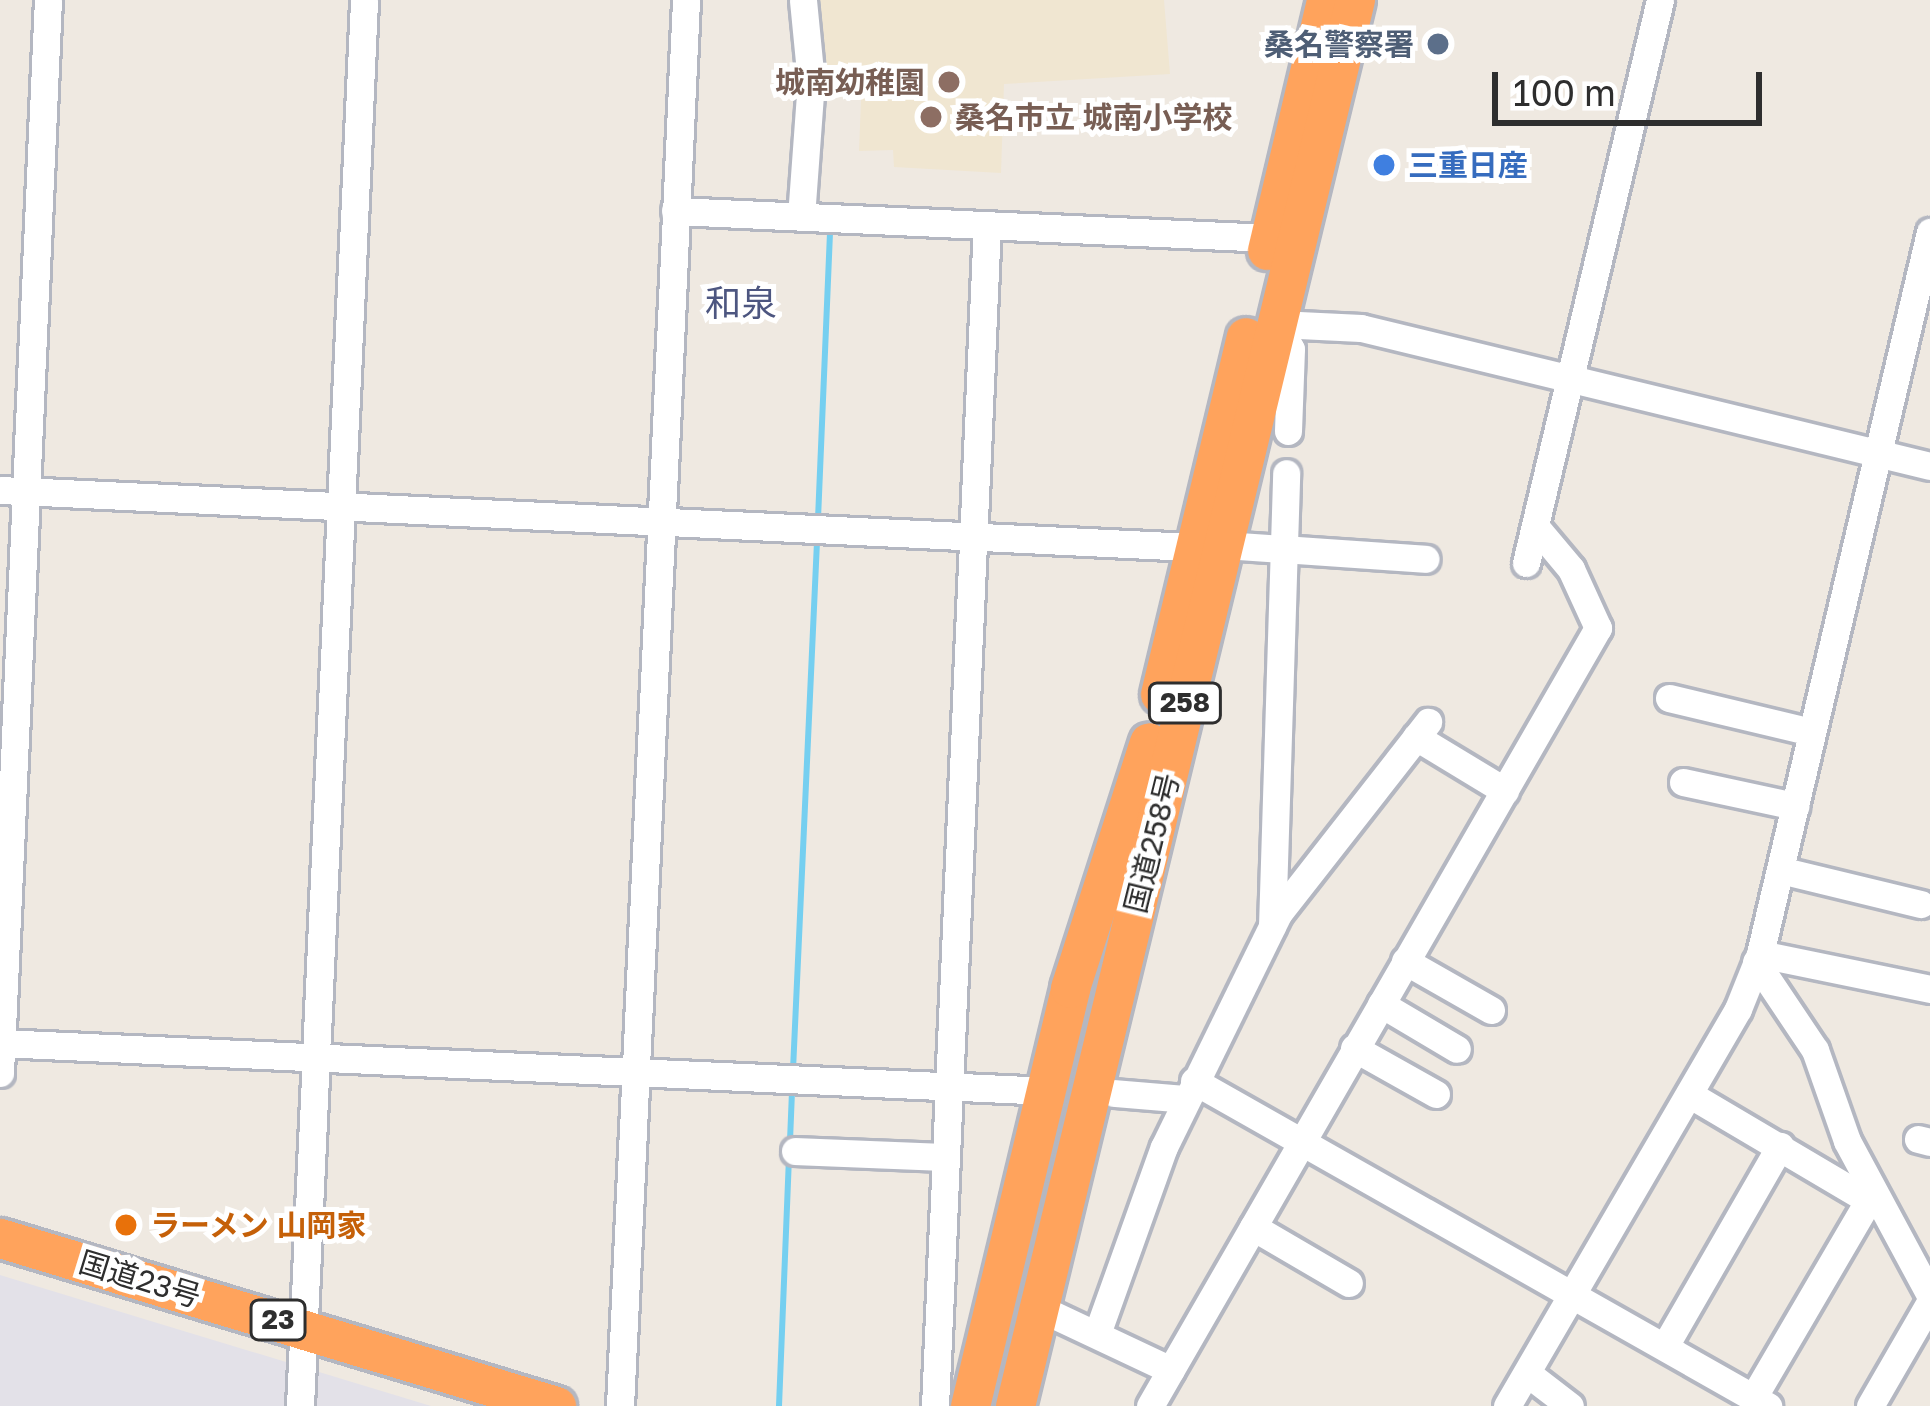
<!DOCTYPE html>
<meta charset="utf-8">
<style>
body{margin:0}
#map{position:relative;width:1930px;height:1406px;overflow:hidden;background:#efe9e1;font-family:"Golos Text","Noto Sans JP",sans-serif}
div>[style]{position:absolute}
[style*='--x']{left:calc(var(--x)*1px);top:calc(var(--y)*1px);width:calc(var(--w)*1px);rotate:calc(var(--a)*1deg)}
.industrial>*{inset:0;background:#e3e1e8}
.education>*{inset:0;background:#f0e6d1}
.stream>*{height:6px;margin:-3px;padding:0 3px;transform-origin:3px;border-radius:3px;background:#75cff0}
.roads{filter:drop-shadow(3px 0 #b4b7c1) drop-shadow(-3px 0 #b4b7c1) drop-shadow(0 3px #b4b7c1) drop-shadow(0 -3px #b4b7c1)}
.minor>*{height:27px;margin:-13.5px;padding:0 13.5px;transform-origin:13.5px;border-radius:13.5px;background:#fff}
.highway>*{height:39px;margin:-19.5px;padding:0 19.5px;transform-origin:19.5px;border-radius:19.5px;background:#ffa35c}
.dots>*{width:33px;height:33px;translate:-50% -50%;box-sizing:border-box;border:6px solid #fff;border-radius:50%}
span{translate:-50% -50%;white-space:nowrap;text-align:center;line-height:1.15;-webkit-text-stroke:10px #fff;paint-order:stroke}
.shield-label span{padding:3px 9px;background:#fff;border:3px solid;border-radius:9px;-webkit-text-stroke-width:0}
.shield-label{font-size:27px;color:#2e2e2e;font-weight:700}
.service-label{font-size:30px;color:#4e5e75;font-weight:700}
.right{translate:-100% -50%;text-align:right}
.education-label{font-size:30px;color:#785e54;font-weight:700}
.left{translate:0 -50%;text-align:left}
.shop-label{font-size:30px;color:#366cbe;font-weight:700}
.street-label{font-size:30px;color:#2e2e2e}
.food-label{font-size:30px;color:#c56008;font-weight:700}
.quarter-label{font-size:36px;color:#4d5680}
.scale{position:absolute;left:1492px;top:72px;width:270px;height:54px;box-sizing:border-box;border:6px solid #2e2e2e;border-top:0;padding-left:15px;font-size:36px;line-height:42px;white-space:nowrap;color:#2e2e2e;-webkit-text-stroke:9px #fff;paint-order:stroke}
</style>
<div id="map">
<div class="industrial">
<div style="clip-path:polygon(0 1275px,144px 1319px,431px 1406px,0 1406px)"></div>
</div>
<div class="education">
<div style="clip-path:polygon(814px 0,1164px 0,1170px 74px,1004px 84px,1001px 173px,894px 167px,893px 150px,859px 151px,862px 76px,820px 75px)"></div>
</div>
<div class="stream">
<div style="--x:818;--y:519;--w:291;--a:-87.6"></div>
<div style="--x:793;--y:1070;--w:529;--a:-87.4"></div>
<div style="--x:790;--y:1141;--w:50;--a:-87.7"></div>
<div style="--x:779;--y:1406;--w:252;--a:-87.7"></div>
</div>
<div class="roads">
<div class="minor">
<div style="--x:675;--y:211;--w:596;--a:2.6"></div>
<div style="--x:801;--y:217;--w:135;--a:-85.8"></div>
<div style="--x:811;--y:82;--w:82;--a:-95.6"></div>
<div style="--x:1278;--y:324;--w:83;--a:2.8"></div>
<div style="--x:1361;--y:328;--w:585;--a:13.63"></div>
<div style="--x:1278;--y:324;--w:28;--a:63"></div>
<div style="--x:1291;--y:349;--w:82;--a:92.1"></div>
<div style="--x:0;--y:490;--w:1194;--a:2.74"></div>
<div style="--x:1223;--y:545;--w:203;--a:3.9"></div>
<div style="--x:1526;--y:563;--w:579;--a:-76.61"></div>
<div style="--x:1669;--y:698;--w:147;--a:13.4"></div>
<div style="--x:1416;--y:737;--w:104;--a:31.2"></div>
<div style="--x:1683;--y:782;--w:115;--a:12.1"></div>
<div style="--x:1780;--y:870;--w:145;--a:13.6"></div>
<div style="--x:1272;--y:926;--w:453;--a:-88.2"></div>
<div style="--x:1760;--y:954;--w:174;--a:11.6"></div>
<div style="--x:1405;--y:961;--w:99;--a:29.7"></div>
<div style="--x:1756;--y:962;--w:106;--a:56.2"></div>
<div style="--x:1815;--y:1050;--w:96;--a:70.6"></div>
<div style="--x:1847;--y:1141;--w:175;--a:61.7"></div>
<div style="--x:1381;--y:1004;--w:88;--a:30.6"></div>
<div style="--x:0;--y:1043;--w:1048;--a:2.62"></div>
<div style="--x:1354;--y:1048;--w:94;--a:29.3"></div>
<div style="--x:0;--y:1073;--w:1074;--a:-87.44"></div>
<div style="--x:1194;--y:1081;--w:660;--a:29.52"></div>
<div style="--x:1114;--y:1093;--w:72;--a:4.8"></div>
<div style="--x:1689;--y:1094;--w:204;--a:30.6"></div>
<div style="--x:1918;--y:1139;--w:12;--a:14"></div>
<div style="--x:795;--y:1151;--w:148;--a:2.3"></div>
<div style="--x:1253;--y:1227;--w:111;--a:30.3"></div>
<div style="--x:1054;--y:1315;--w:129;--a:25.2"></div>
<div style="--x:1098;--y:1331;--w:195;--a:-70.3"></div>
<div style="--x:1164;--y:1147;--w:259;--a:-63.9"></div>
<div style="--x:1278;--y:914;--w:244;--a:-52"></div>
<div style="--x:1665;--y:1346;--w:231;--a:-60.1"></div>
<div style="--x:1527;--y:1373;--w:54;--a:37.5"></div>
<div style="--x:1753;--y:1398;--w:236;--a:-59.7"></div>
<div style="--x:300;--y:1406;--w:1407;--a:-87.39"></div>
<div style="--x:620;--y:1406;--w:1408;--a:-87.31"></div>
<div style="--x:935;--y:1406;--w:1182;--a:-87.48"></div>
<div style="--x:1150;--y:1406;--w:898;--a:-60.07"></div>
<div style="--x:1598;--y:628;--w:65;--a:-114.6"></div>
<div style="--x:1571;--y:569;--w:56;--a:-129.9"></div>
<div style="--x:1507;--y:1406;--w:459;--a:-59.8"></div>
<div style="--x:1738;--y:1009;--w:59;--a:-68.2"></div>
<div style="--x:1760;--y:954;--w:742;--a:-76.75"></div>
<div style="--x:1870;--y:1406;--w:120;--a:-60"></div>
</div>
<div class="highway">
<div style="--x:1267;--y:250;--w:257;--a:-76.7"></div>
<div style="--x:1160;--y:694;--w:367;--a:-76.5"></div>
<div style="--x:0;--y:1238;--w:581;--a:16.81"></div>
<div style="--x:970;--y:1406;--w:430;--a:-76.5"></div>
<div style="--x:1070;--y:988;--w:258;--a:-72.2"></div>
<div style="--x:1015;--y:1406;--w:1447;--a:-76.41"></div>
</div>
</div>
<div class="dots">
<div style="left:1438px;top:44px;background:#5c6f8a"></div>
<div style="left:949px;top:82px;background:#8d6e63"></div>
<div style="left:931px;top:117px;background:#8d6e63"></div>
<div style="left:1384px;top:165px;background:#3f7fe0"></div>
<div style="left:126px;top:1225px;background:#e8710a"></div>
</div>
<div class="shield-label">
<span style="left:1185px;top:703px">258</span>
<span style="left:278px;top:1320px">23</span>
</div>
<div class="service-label">
<span class="right" style="left:1414px;top:44px">桑名警察署</span>
</div>
<div class="education-label">
<span class="right" style="left:925px;top:82px">城南幼稚園</span>
<span class="left" style="left:955px;top:117px">桑名市立 城南小学校</span>
</div>
<div class="shop-label">
<span class="left" style="left:1408px;top:165px">三重日産</span>
</div>
<div class="street-label">
<span style="left:1152px;top:843px;rotate:-76deg">国道258号</span>
<span style="left:140px;top:1279px;rotate:17deg">国道23号</span>
</div>
<div class="food-label">
<span class="left" style="left:150px;top:1225px">ラーメン 山岡家</span>
</div>
<div class="quarter-label">
<span style="left:741px;top:303px">和泉</span>
</div>
<div class="scale">100 m</div>
</div>
